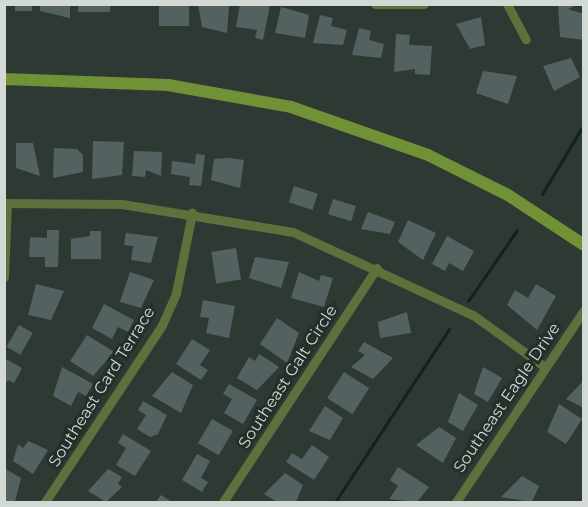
<!DOCTYPE html>
<style>
body{margin:0}
#map{position:relative;width:588px;height:507px;overflow:hidden;background:#2f3933;font-family:Montserrat,sans-serif}
div>[style]{position:absolute}
[style*='--x']{left:calc(var(--x)*1px);top:calc(var(--y)*1px);width:calc(var(--w)*1px);rotate:calc(var(--a)*1deg)}
.stream>*{height:3px;margin:-1.5px;padding:0 1.5px;transform-origin:1.5px;border-radius:1.5px;background:#102026}
.building>*{inset:0;background:#536261;transform-origin:0 0}
.street>*{height:9px;margin:-4.5px;padding:0 4.5px;transform-origin:4.5px;border-radius:4.5px;background:#5c713b}
.secondary>*{height:12px;margin:-6px;padding:0 6px;transform-origin:6px;border-radius:6px;background:#709136}
span{translate:-50% -50%;white-space:nowrap;text-align:center;line-height:1.15;-webkit-text-stroke:6px #252f29;paint-order:stroke}
.street-label{font-size:16px;color:#d3dad6}
.frame{position:absolute;inset:0;border:6px solid #d3dad6;pointer-events:none}
</style>
<div id="map">
<div class="stream">
<div style="--x:542;--y:194;--w:82;--a:-59"></div>
<div style="--x:468;--y:301;--w:86;--a:-55.4"></div>
<div style="--x:335;--y:502;--w:207;--a:-56.6"></div>
</div>
<div class="building">
<div style="left:15px;top:4px;width:17px;height:7px"></div>
<div style="clip-path:polygon(40px 4px,70px 4px,70px 18px,40px 11px)"></div>
<div style="left:78px;top:4px;width:32px;height:8px"></div>
<div style="left:159px;top:4px;width:30px;height:22px"></div>
<div style="clip-path:polygon(198px 4px,229px 6px,227px 33px,202px 27px)"></div>
<div style="clip-path:polygon(240px 4px,270px 5px,263px 40px,255px 38px,257px 30px,236px 27px)"></div>
<div style="clip-path:polygon(558px 4px,579px 4px,568px 9px,584px 14px,584px 40px,560px 37px)"></div>
<div style="clip-path:polygon(281px 7px,309px 15px,305px 38px,275px 33px)"></div>
<div style="clip-path:polygon(320px 15px,333px 18px,331px 26px,347px 30px,343px 45px,313px 43px)"></div>
<div style="clip-path:polygon(481px 17px,485px 45px,470px 49px,456px 24px)"></div>
<div style="clip-path:polygon(359px 28px,371px 31px,369px 40px,384px 44px,381px 58px,352px 55px)"></div>
<div style="clip-path:polygon(396px 34px,410px 35px,409px 45px,432px 46px,430px 75px,415px 74px,415px 69px,394px 72px)"></div>
<div style="clip-path:polygon(571px 58px,580px 77px,554px 91px,543px 66px)"></div>
<div style="clip-path:polygon(483px 71px,517px 76px,508px 104px,476px 93px)"></div>
<div style="clip-path:polygon(93px 141px,124px 142px,122px 175px,92px 179px)"></div>
<div style="clip-path:polygon(16px 143px,33px 143px,40px 176px,16px 168px)"></div>
<div style="clip-path:polygon(54px 148px,77px 149px,83px 155px,83px 172px,53px 178px)"></div>
<div style="clip-path:polygon(134px 151px,162px 152px,161px 176px,146px 170px,145px 177px,132px 176px)"></div>
<div style="clip-path:polygon(196px 154px,205px 155px,201px 186px,189px 185px,190px 177px,171px 174px,172px 161px,195px 164px)"></div>
<div style="clip-path:polygon(230px 158px,244px 160px,240px 188px,211px 180px,214px 159px)"></div>
<div style="left:294px;top:186px;width:25px;height:17px;rotate:18deg"></div>
<div style="left:333px;top:199px;width:24px;height:16px;rotate:17deg"></div>
<div style="clip-path:polygon(368px 212px,395px 222px,390px 234px,361px 229px)"></div>
<div style="clip-path:polygon(408px 220px,436px 233px,423px 260px,398px 242px)"></div>
<div style="clip-path:polygon(47px 230px,59px 230px,58px 267px,45px 267px,45px 257px,29px 257px,30px 237px,47px 238px)"></div>
<div style="clip-path:polygon(90px 231px,101px 231px,101px 259px,71px 259px,71px 239px,90px 236px)"></div>
<div style="clip-path:polygon(126px 233px,158px 237px,151px 263px,131px 260px,133px 246px,124px 245px)"></div>
<div style="clip-path:polygon(447px 236px,474px 251px,463px 271px,449px 263px,445px 271px,432px 264px)"></div>
<div style="left:236px;top:248px;width:32px;height:25px;rotate:81deg"></div>
<div style="clip-path:polygon(255px 257px,289px 262px,281px 288px,249px 278px)"></div>
<div style="clip-path:polygon(130px 272px,154px 280px,141px 308px,120px 302px)"></div>
<div style="clip-path:polygon(299px 272px,319px 281px,321px 275px,333px 278px,324px 307px,291px 298px)"></div>
<div style="clip-path:polygon(36px 284px,64px 291px,51px 320px,28px 315px)"></div>
<div style="clip-path:polygon(536px 284px,556px 296px,537px 330px,507px 305px,515px 290px,528px 298px)"></div>
<div style="clip-path:polygon(203px 300px,235px 306px,229px 338px,206px 333px,209px 318px,200px 317px)"></div>
<div style="clip-path:polygon(104px 304px,134px 320px,128px 332px,118px 327px,112px 339px,92px 328px)"></div>
<div style="clip-path:polygon(407px 312px,411px 333px,380px 338px,378px 322px)"></div>
<div style="clip-path:polygon(277px 318px,299px 333px,287px 363px,260px 344px)"></div>
<div style="left:19px;top:325px;width:16px;height:25px;rotate:30deg"></div>
<div style="clip-path:polygon(87px 335px,114px 352px,93px 376px,70px 361px)"></div>
<div style="clip-path:polygon(192px 339px,210px 350px,200px 365px,208px 370px,201px 380px,176px 364px)"></div>
<div style="clip-path:polygon(364px 342px,393px 358px,373px 379px,351px 367px,365px 355px,358px 351px)"></div>
<div style="clip-path:polygon(259px 354px,279px 367px,257px 390px,237px 378px,249px 357px,255px 361px)"></div>
<div style="clip-path:polygon(4px 358px,22px 368px,14px 383px,8px 380px,4px 385px)"></div>
<div style="clip-path:polygon(62px 367px,93px 384px,86px 396px,78px 392px,71px 406px,53px 396px)"></div>
<div style="clip-path:polygon(483px 367px,502px 378px,488px 402px,474px 394px)"></div>
<div style="clip-path:polygon(172px 372px,193px 385px,181px 413px,152px 396px)"></div>
<div style="left:344px;top:372px;width:30px;height:31px;rotate:33deg"></div>
<div style="clip-path:polygon(584px 380px,584px 408px,566px 399px)"></div>
<div style="clip-path:polygon(229px 384px,257px 400px,243px 424px,224px 413px,232px 399px,223px 394px)"></div>
<div style="clip-path:polygon(459px 393px,478px 405px,463px 431px,448px 422px)"></div>
<div style="clip-path:polygon(143px 401px,167px 415px,158px 434px,150px 437px,137px 429px,146px 415px,138px 410px)"></div>
<div style="clip-path:polygon(559px 404px,582px 419px,566px 444px,547px 432px)"></div>
<div style="clip-path:polygon(325px 406px,343px 418px,330px 440px,309px 431px)"></div>
<div style="left:212px;top:419px;width:24px;height:28px;rotate:30deg"></div>
<div style="clip-path:polygon(439px 427px,456px 438px,443px 463px,416px 445px)"></div>
<div style="clip-path:polygon(123px 434px,151px 451px,135px 476px,116px 465px,126px 448px,118px 443px)"></div>
<div style="clip-path:polygon(28px 441px,48px 450px,33px 474px,13px 461px,18px 444px,23px 448px)"></div>
<div style="clip-path:polygon(312px 445px,329px 457px,314px 480px,286px 462px,292px 453px,302px 459px)"></div>
<div style="clip-path:polygon(197px 454px,210px 461px,201px 478px,208px 482px,202px 492px,182px 480px)"></div>
<div style="clip-path:polygon(398px 467px,429px 487px,417px 502px,389px 499px,398px 486px,390px 480px)"></div>
<div style="clip-path:polygon(4px 468px,21px 478px,15px 502px,4px 501px)"></div>
<div style="clip-path:polygon(108px 469px,122px 477px,118px 484px,122px 487px,106px 502px,88px 491px)"></div>
<div style="clip-path:polygon(285px 473px,303px 485px,296px 502px,277px 502px,264px 494px)"></div>
<div style="clip-path:polygon(522px 476px,539px 486px,532px 502px,501px 497px)"></div>
<div style="clip-path:polygon(161px 495px,172px 502px,156px 502px)"></div>
</div>
<div class="street">
<div style="--x:375;--y:4;--w:49;--a:0"></div>
<div style="--x:507;--y:4;--w:40;--a:62"></div>
<div style="--x:4;--y:203;--w:118;--a:0.5"></div>
<div style="--x:122;--y:204;--w:173;--a:9.3"></div>
<div style="--x:293;--y:232;--w:198;--a:24.8"></div>
<div style="--x:473;--y:315;--w:89;--a:35.8"></div>
<div style="--x:4;--y:277;--w:74;--a:-87.7"></div>
<div style="--x:45;--y:502;--w:212;--a:-56.5"></div>
<div style="--x:162;--y:325;--w:35;--a:-66"></div>
<div style="--x:176;--y:293;--w:82;--a:-78.7"></div>
<div style="--x:223;--y:502;--w:280;--a:-56.7"></div>
<div style="--x:456;--y:502;--w:231;--a:-56.3"></div>
</div>
<div class="secondary">
<div style="--x:4;--y:79;--w:164;--a:2.1"></div>
<div style="--x:168;--y:85;--w:125;--a:10.1"></div>
<div style="--x:291;--y:107;--w:145;--a:19.3"></div>
<div style="--x:428;--y:155;--w:89;--a:26.6"></div>
<div style="--x:508;--y:195;--w:91;--a:33.3"></div>
</div>
<div class="street-label">
<span style="left:288px;top:377px;rotate:-57deg">Southeast Galt Circle</span>
<span style="left:102px;top:387px;rotate:-58deg">Southeast Card Terrace</span>
<span style="left:507px;top:398px;rotate:-56deg">Southeast Eagle Drive</span>
</div>
<div class="frame"></div>
</div>
